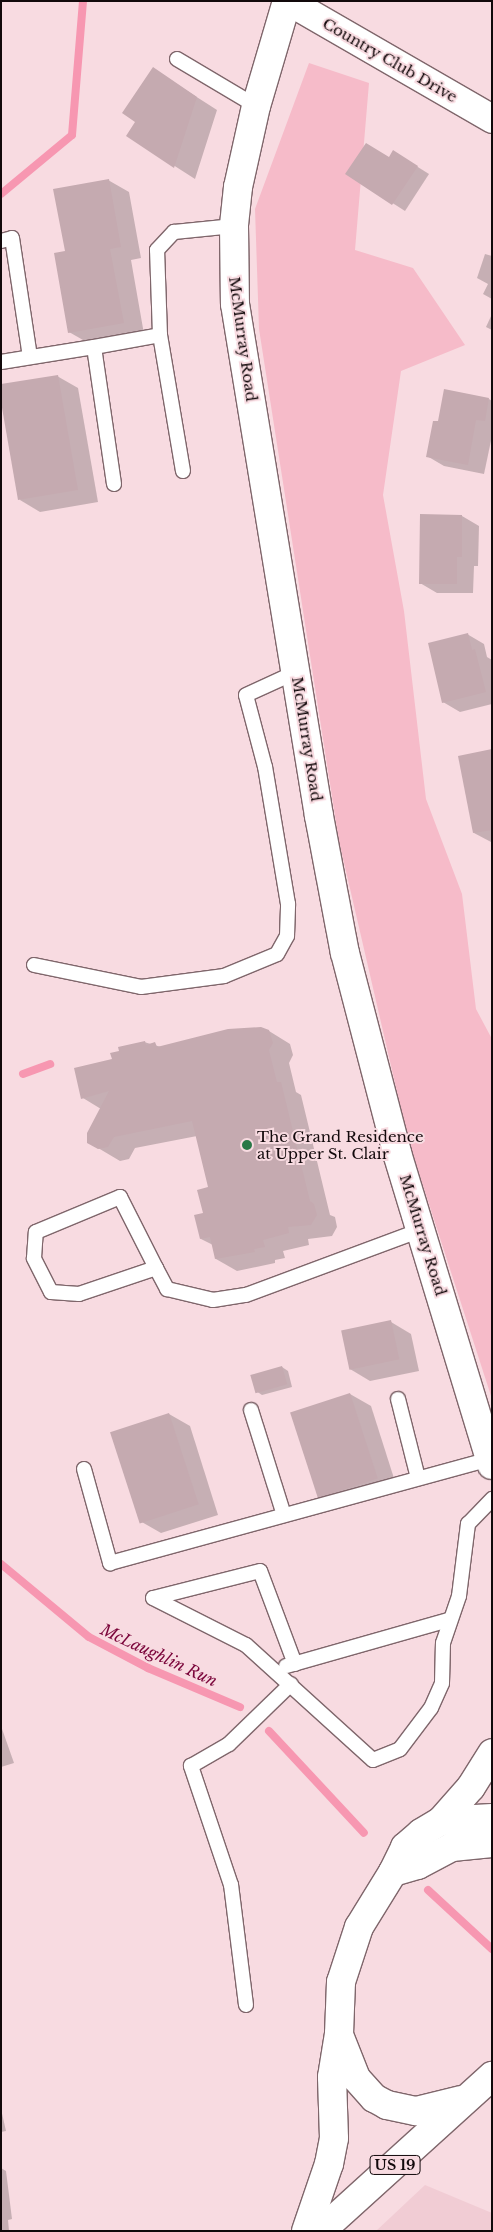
<!DOCTYPE html>
<style>
body{margin:0}
#map{position:relative;width:493px;height:2232px;overflow:hidden;background:#f8dbe1;font-family:"Libre Baskerville",serif}
div>[style]{position:absolute}
[style*='--x']{left:calc(var(--x)*1px);top:calc(var(--y)*1px);width:calc(var(--w)*1px);rotate:calc(var(--a)*1deg)}
.built>*{inset:0;background:#f1ccd4}
.green>*{inset:0;background:#f6bbc9}
.shadow>*{inset:0;background:#0003}
.stream>*{height:8px;margin:-4px;padding:0 4px;transform-origin:4px;border-radius:4px;background:#f797b1}
.building>*{inset:0;background:#c5aab0;transform-origin:0 0}
.roads{filter:drop-shadow(1px 0 #7f666b) drop-shadow(-1px 0 #7f666b) drop-shadow(0 1px #7f666b) drop-shadow(0 -1px #7f666b)}
.service>*{height:14px;margin:-7px;padding:0 7px;transform-origin:7px;border-radius:7px;background:#fff}
.minor>*{height:28px;margin:-14px;padding:0 14px;transform-origin:14px;border-radius:14px;background:#fff}
.secondary>*{height:28px;margin:-14px;padding:0 14px;transform-origin:14px;border-radius:14px;background:#fff}
.primary>*{height:28px;margin:-14px;padding:0 14px;transform-origin:14px;border-radius:14px;background:#fff}
.dots>*{width:14px;height:14px;translate:-50% -50%;box-sizing:border-box;border:2px solid #f8dbe1;border-radius:50%}
span{translate:-50% -50%;white-space:nowrap;text-align:center;line-height:1.15;-webkit-text-stroke:4px #f8dbe1;paint-order:stroke}
.shield-label span{padding:1px 4px;background:#f8dbe1;border:1px solid;border-radius:4px;-webkit-text-stroke-width:0}
.shield-label{font-size:14px;color:#12090b;font-weight:700}
.street-label{font-size:15px;color:#12090b}
.poi-label{font-size:15px;color:#12090b}
.left{translate:0 -50%;text-align:left}
.water-label{font-size:16px;color:#7b063b;font-style:italic}
.frame{position:absolute;inset:0;border:2px solid #12090b;pointer-events:none}
</style>
<div id="map">
<div class="built">
<div style="clip-path:polygon(425px 2185px,492px 2213px,492px 2231px,376px 2231px)"></div>
</div>
<div class="green">
<div style="clip-path:polygon(309px 63px,369px 83px,355px 250px,413px 268px,465px 345px,401px 371px,383px 495px,404px 611px,426px 799px,462px 894px,476px 1009px,492px 1039px,492px 1399px,408px 1139px,339px 841px,259px 329px,255px 209px)"></div>
</div>
<div class="shadow">
<div style="clip-path:polygon(153px 69px,217px 110px,195px 179px,128px 136px,137px 122px)"></div>
<div style="clip-path:polygon(390px 158px,405px 159px,429px 174px,405px 211px,347px 174px)"></div>
<div style="clip-path:polygon(108px 180px,129px 192px,141px 258px,131px 260px,144px 334px,90px 344px,69px 332px,66px 252px)"></div>
<div style="clip-path:polygon(485px 254px,492px 256px,492px 299px,483px 294px,488px 284px,477px 278px)"></div>
<div style="clip-path:polygon(492px 314px,492px 330px,486px 327px)"></div>
<div style="clip-path:polygon(57px 376px,78px 388px,98px 502px,40px 512px,20px 500px)"></div>
<div style="clip-path:polygon(489px 399px,492px 401px,492px 436px,484px 474px,444px 466px,427px 456px,439px 423px)"></div>
<div style="clip-path:polygon(462px 516px,479px 526px,478px 566px,474px 566px,473px 593px,437px 593px,420px 583px)"></div>
<div style="clip-path:polygon(467px 634px,484px 644px,487px 657px,492px 660px,492px 704px,460px 712px,443px 702px)"></div>
<div style="clip-path:polygon(492px 750px,492px 842px,491px 842px,474px 833px)"></div>
<div style="clip-path:polygon(269px 1031px,290px 1044px,293px 1055px,289px 1063px,296px 1092px,301px 1095px,330px 1215px,335px 1217px,337px 1227px,332px 1236px,308px 1239px,309px 1245px,283px 1251px,285px 1258px,275px 1260px,275px 1263px,237px 1271px,216px 1259px,213px 1245px,201px 1239px,210px 1188px,197px 1136px,135px 1148px,129px 1159px,120px 1161px,88px 1142px,101px 1109px,83px 1098px,114px 1060px,144px 1042px,161px 1047px)"></div>
<div style="clip-path:polygon(391px 1322px,411px 1334px,419px 1371px,370px 1381px,350px 1369px)"></div>
<div style="clip-path:polygon(282px 1367px,288px 1371px,292px 1387px,262px 1395px,256px 1391px)"></div>
<div style="clip-path:polygon(350px 1394px,371px 1406px,398px 1491px,340px 1508px,319px 1496px)"></div>
<div style="clip-path:polygon(169px 1414px,190px 1426px,218px 1515px,161px 1533px,140px 1521px)"></div>
<div style="clip-path:polygon(1px 1726px,14px 1763px,1px 1767px)"></div>
<div style="clip-path:polygon(1px 2109px,6px 2131px,1px 2132px)"></div>
<div style="clip-path:polygon(1px 2168px,6px 2171px,12px 2219px,8px 2220px,9px 2231px,1px 2231px)"></div>
</div>
<div class="stream">
<div style="--x:1;--y:194;--w:92;--a:-39.7"></div>
<div style="--x:72;--y:135;--w:134;--a:-85.3"></div>
<div style="--x:23;--y:1074;--w:29;--a:-20"></div>
<div style="--x:1;--y:1564;--w:114;--a:39.7"></div>
<div style="--x:89;--y:1637;--w:67;--a:27.7"></div>
<div style="--x:148;--y:1668;--w:100;--a:23"></div>
<div style="--x:269;--y:1731;--w:139;--a:47"></div>
<div style="--x:428;--y:1890;--w:87;--a:42.7"></div>
</div>
<div class="building">
<div style="clip-path:polygon(153px 67px,197px 97px,174px 168px,126px 136px,135px 122px,122px 113px)"></div>
<div style="clip-path:polygon(366px 143px,389px 157px,393px 150px,418px 166px,392px 205px,345px 174px)"></div>
<div style="clip-path:polygon(109px 179px,121px 247px,110px 249px,124px 323px,68px 333px,54px 253px,65px 251px,53px 189px)"></div>
<div style="clip-path:polygon(58px 375px,78px 490px,18px 500px,1px 402px,1px 384px)"></div>
<div style="clip-path:polygon(444px 389px,489px 398px,485px 421px,476px 420px,468px 465px,426px 457px,433px 421px,438px 421px)"></div>
<div style="clip-path:polygon(420px 514px,462px 515px,462px 557px,457px 557px,457px 584px,419px 584px)"></div>
<div style="clip-path:polygon(468px 633px,472px 650px,475px 649px,486px 692px,442px 703px,428px 643px)"></div>
<div style="clip-path:polygon(492px 749px,492px 830px,473px 833px,458px 756px)"></div>
<div style="clip-path:polygon(261px 1027px,269px 1030px,273px 1043px,269px 1050px,277px 1082px,281px 1082px,310px 1201px,314px 1204px,317px 1215px,311px 1225px,288px 1227px,289px 1233px,263px 1240px,265px 1247px,254px 1249px,255px 1252px,215px 1259px,210px 1237px,200px 1239px,194px 1215px,203px 1213px,197px 1190px,208px 1187px,192px 1121px,114px 1137px,108px 1147px,98px 1149px,87px 1143px,87px 1133px,109px 1091px,81px 1099px,74px 1068px,112px 1059px,110px 1053px,119px 1051px,118px 1047px,145px 1041px,146px 1045px,155px 1042px,157px 1047px,228px 1029px)"></div>
<div style="left:391px;top:1320px;width:40px;height:51px;rotate:78deg"></div>
<div style="left:282px;top:1366px;width:19px;height:33px;rotate:74deg"></div>
<div style="left:350px;top:1393px;width:90px;height:63px;rotate:72deg"></div>
<div style="left:169px;top:1413px;width:96px;height:62px;rotate:72deg"></div>
</div>
<div class="roads">
<div class="service">
<div style="--x:177;--y:59;--w:92;--a:30.7"></div>
<div style="--x:1;--y:241;--w:11;--a:-15"></div>
<div style="--x:12;--y:238;--w:120;--a:81.4"></div>
<div style="--x:1;--y:362;--w:94;--a:-9.2"></div>
<div style="--x:183;--y:471;--w:138;--a:-99.6"></div>
<div style="--x:160;--y:335;--w:85;--a:-92"></div>
<div style="--x:157;--y:250;--w:25;--a:-47"></div>
<div style="--x:174;--y:232;--w:60;--a:-5.7"></div>
<div style="--x:114;--y:484;--w:138;--a:-98.3"></div>
<div style="--x:94;--y:347;--w:67;--a:-10.3"></div>
<div style="--x:34;--y:965;--w:109;--a:11.6"></div>
<div style="--x:141;--y:987;--w:84;--a:-7.5"></div>
<div style="--x:224;--y:976;--w:57;--a:-22.5"></div>
<div style="--x:277;--y:954;--w:21;--a:-61"></div>
<div style="--x:287;--y:936;--w:32;--a:-88"></div>
<div style="--x:288;--y:904;--w:139;--a:-99.5"></div>
<div style="--x:265;--y:767;--w:74;--a:-104.8"></div>
<div style="--x:246;--y:695;--w:55;--a:-24.7"></div>
<div style="--x:156;--y:1268;--w:81;--a:161.3"></div>
<div style="--x:79;--y:1294;--w:28;--a:-176"></div>
<div style="--x:51;--y:1292;--w:38;--a:-117"></div>
<div style="--x:34;--y:1258;--w:26;--a:-86"></div>
<div style="--x:36;--y:1232;--w:91;--a:-22.6"></div>
<div style="--x:120;--y:1197;--w:80;--a:63.1"></div>
<div style="--x:156;--y:1268;--w:24;--a:62"></div>
<div style="--x:167;--y:1289;--w:47;--a:13.4"></div>
<div style="--x:213;--y:1300;--w:33;--a:-9"></div>
<div style="--x:246;--y:1295;--w:189;--a:-20.4"></div>
<div style="--x:398;--y:1399;--w:81;--a:75.8"></div>
<div style="--x:251;--y:1410;--w:110;--a:72.6"></div>
<div style="--x:84;--y:1469;--w:98;--a:74.5"></div>
<div style="--x:110;--y:1563;--w:394;--a:-15.3"></div>
<div style="--x:295;--y:1664;--w:99;--a:-110.6"></div>
<div style="--x:260;--y:1571;--w:110;--a:165.8"></div>
<div style="--x:153;--y:1598;--w:104;--a:26.8"></div>
<div style="--x:246;--y:1645;--w:171;--a:42.2"></div>
<div style="--x:373;--y:1760;--w:29;--a:-22"></div>
<div style="--x:400;--y:1749;--w:51;--a:-52.9"></div>
<div style="--x:431;--y:1708;--w:27;--a:-66"></div>
<div style="--x:442;--y:1683;--w:40;--a:-88.6"></div>
<div style="--x:443;--y:1643;--w:50;--a:-71.2"></div>
<div style="--x:459;--y:1596;--w:73;--a:-82.9"></div>
<div style="--x:468;--y:1524;--w:35;--a:-46"></div>
<div style="--x:286;--y:1666;--w:169;--a:-15.8"></div>
<div style="--x:246;--y:2005;--w:121;--a:-97.1"></div>
<div style="--x:231;--y:1885;--w:126;--a:-108.6"></div>
<div style="--x:191;--y:1766;--w:44;--a:-30.1"></div>
<div style="--x:229;--y:1744;--w:86;--a:-44.1"></div>
</div>
<div class="minor">
<div style="--x:288;--y:1;--w:236;--a:30"></div>
</div>
<div class="secondary">
<div style="--x:287;--y:1;--w:109;--a:106.4"></div>
<div style="--x:256;--y:106;--w:83;--a:102.5"></div>
<div style="--x:238;--y:187;--w:39;--a:96"></div>
<div style="--x:234;--y:226;--w:78;--a:89.3"></div>
<div style="--x:235;--y:304;--w:519;--a:80.68"></div>
<div style="--x:319;--y:816;--w:139;--a:79.3"></div>
<div style="--x:345;--y:953;--w:207;--a:75.4"></div>
<div style="--x:397;--y:1153;--w:326;--a:73.1"></div>
</div>
<div class="primary">
<div style="--x:441;--y:1821;--w:45;--a:-48.6"></div>
<div style="--x:471;--y:1787;--w:40;--a:-58"></div>
<div style="--x:393;--y:1872;--w:26;--a:-16"></div>
<div style="--x:418;--y:1865;--w:38;--a:-28"></div>
<div style="--x:452;--y:1847;--w:40;--a:-5.7"></div>
<div style="--x:339;--y:2035;--w:46;--a:68.4"></div>
<div style="--x:356;--y:2078;--w:27;--a:48"></div>
<div style="--x:374;--y:2098;--w:15;--a:28"></div>
<div style="--x:387;--y:2105;--w:30;--a:12"></div>
<div style="--x:416;--y:2111;--w:46;--a:-13.7"></div>
<div style="--x:306;--y:2231;--w:71;--a:-71.1"></div>
<div style="--x:329;--y:2164;--w:26;--a:-79"></div>
<div style="--x:334;--y:2138;--w:61;--a:-91.9"></div>
<div style="--x:332;--y:2077;--w:44;--a:-80.8"></div>
<div style="--x:339;--y:2034;--w:52;--a:-87.8"></div>
<div style="--x:341;--y:1982;--w:58;--a:-71.9"></div>
<div style="--x:359;--y:1927;--w:65;--a:-58.3"></div>
<div style="--x:393;--y:1872;--w:28;--a:-64"></div>
<div style="--x:405;--y:1847;--w:21;--a:-41"></div>
<div style="--x:421;--y:1833;--w:23;--a:-31"></div>
<div style="--x:441;--y:1821;--w:51;--a:-3.4"></div>
<div style="--x:321;--y:2231;--w:231;--a:-42.2"></div>
</div>
</div>
<div class="dots">
<div style="left:247px;top:1145px;background:#2a7847"></div>
</div>
<div class="shield-label">
<span style="left:395px;top:2165px">US 19</span>
</div>
<div class="street-label">
<span style="left:390px;top:60px;rotate:30deg">Country Club Drive</span>
<span style="left:243px;top:339px;rotate:82deg">McMurray Road</span>
<span style="left:307px;top:739px;rotate:81deg">McMurray Road</span>
<span style="left:423px;top:1235px;rotate:73deg">McMurray Road</span>
</div>
<div class="poi-label">
<span class="left" style="left:257px;top:1145px">The Grand Residence<br>at Upper St. Clair</span>
</div>
<div class="water-label">
<span style="left:159px;top:1655px;rotate:25deg">McLaughlin Run</span>
</div>
<div class="frame"></div>
</div>
